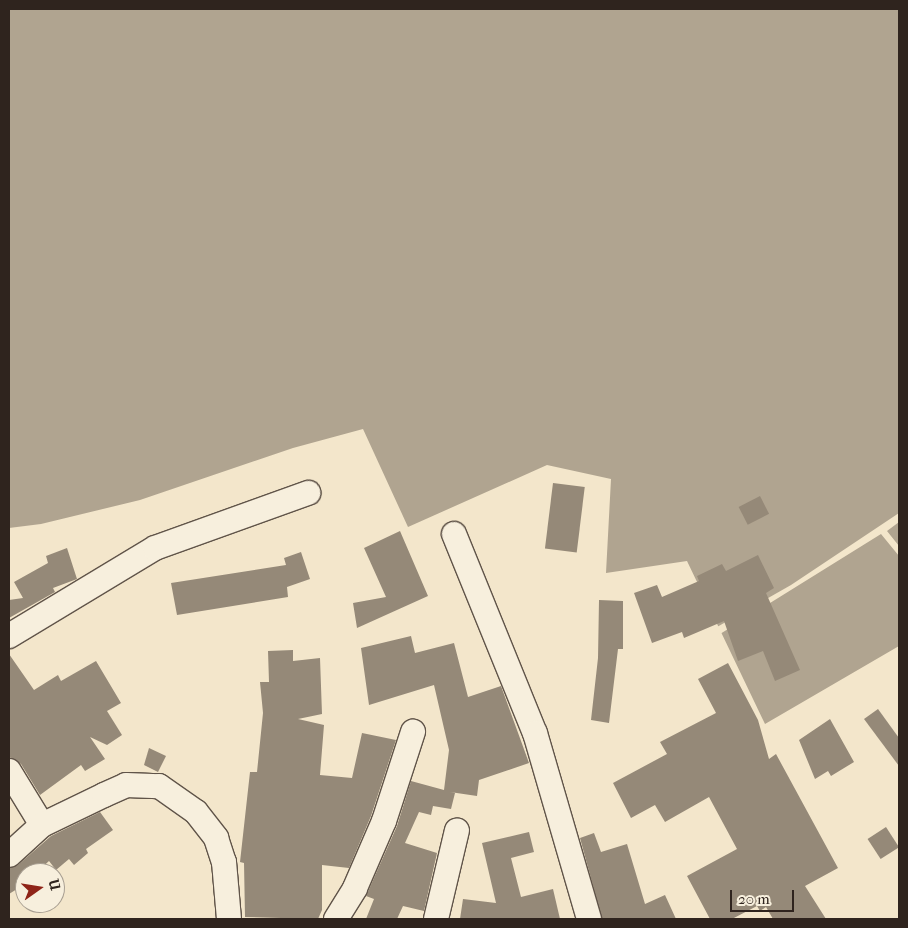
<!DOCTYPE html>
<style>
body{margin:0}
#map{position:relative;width:908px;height:928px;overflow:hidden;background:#f3e6cb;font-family:"IM FELL French Canon",serif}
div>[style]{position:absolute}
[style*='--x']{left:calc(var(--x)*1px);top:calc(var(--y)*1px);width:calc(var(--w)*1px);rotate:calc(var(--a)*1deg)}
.water>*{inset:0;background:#b0a490}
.pier>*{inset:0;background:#f3e6cb}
.building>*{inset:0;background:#958978;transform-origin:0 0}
.roads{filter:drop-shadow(1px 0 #605449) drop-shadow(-1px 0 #605449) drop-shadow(0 1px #605449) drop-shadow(0 -1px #605449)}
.street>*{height:24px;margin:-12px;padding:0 12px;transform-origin:12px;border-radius:12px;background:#f7efdd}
span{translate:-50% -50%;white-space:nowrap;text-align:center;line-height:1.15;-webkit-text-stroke:4px #f7efdd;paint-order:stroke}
.frame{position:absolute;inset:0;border:10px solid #2f241e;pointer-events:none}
.north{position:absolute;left:15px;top:863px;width:50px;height:50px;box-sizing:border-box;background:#f7efdd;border:1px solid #a79e91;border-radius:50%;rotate:77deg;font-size:14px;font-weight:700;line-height:20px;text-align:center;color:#2f241e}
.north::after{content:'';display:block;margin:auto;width:18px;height:22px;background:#8f2418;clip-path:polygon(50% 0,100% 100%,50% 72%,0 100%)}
.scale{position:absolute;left:730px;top:890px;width:64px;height:22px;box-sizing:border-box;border:2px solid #2f241e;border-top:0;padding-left:6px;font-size:15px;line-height:18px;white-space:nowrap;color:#2f241e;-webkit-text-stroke:4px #f7efdd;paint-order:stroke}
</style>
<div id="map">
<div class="water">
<div style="clip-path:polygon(9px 9px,899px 9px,899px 646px,765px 724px,687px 561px,606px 573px,611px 479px,547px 465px,408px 527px,363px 429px,293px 448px,140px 500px,41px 524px,9px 528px)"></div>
</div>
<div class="pier">
<div style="clip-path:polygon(899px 513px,899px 522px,887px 531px,899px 546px,899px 556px,881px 534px,720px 634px,717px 627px,791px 585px)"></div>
</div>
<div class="building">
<div style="left:553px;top:483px;width:32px;height:66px;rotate:7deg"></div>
<div style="left:760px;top:496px;width:20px;height:24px;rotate:63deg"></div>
<div style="clip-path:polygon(400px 531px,428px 596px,357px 628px,353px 603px,386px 597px,364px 548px)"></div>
<div style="clip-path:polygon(67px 548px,77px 579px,53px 588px,55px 592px,9px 618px,9px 600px,23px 598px,14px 582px,48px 563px,46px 556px)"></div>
<div style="clip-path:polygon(301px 552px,310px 579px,287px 587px,288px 597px,177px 615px,171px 583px,286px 565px,284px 558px)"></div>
<div style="clip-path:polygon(758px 555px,774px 588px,766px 593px,800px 670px,775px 681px,763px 651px,738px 661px,724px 621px,684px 638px,682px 632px,652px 643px,634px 593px,657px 585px,662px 597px,699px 581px,697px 576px,722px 564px,726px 571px)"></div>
<div style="clip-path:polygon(599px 600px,623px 601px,623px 649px,618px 649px,609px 723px,591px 720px,598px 658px)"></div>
<div style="clip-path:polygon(411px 636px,415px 653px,454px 643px,468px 697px,501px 686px,529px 763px,479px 780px,477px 796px,450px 792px,455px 793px,451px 809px,433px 806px,431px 815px,419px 812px,405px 843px,437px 853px,424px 911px,403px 906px,397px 919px,366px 919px,374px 899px,366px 896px,397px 826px,411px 781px,444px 790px,449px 750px,434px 685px,369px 705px,361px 648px)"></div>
<div style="clip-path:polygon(293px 650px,293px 661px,320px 658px,322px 714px,298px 719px,324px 725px,320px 775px,352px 778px,362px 733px,396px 740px,371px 816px,349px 868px,322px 865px,322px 910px,318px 919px,245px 917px,244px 863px,240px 862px,250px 772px,257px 772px,263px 713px,260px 682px,269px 682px,268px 651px)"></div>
<div style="clip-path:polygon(9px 654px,34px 690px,58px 675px,61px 681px,96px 661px,121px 703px,107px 711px,122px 735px,107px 745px,90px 737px,105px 759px,85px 771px,81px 765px,40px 795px,21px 764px,9px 757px)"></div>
<div style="clip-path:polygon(728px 663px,758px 720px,769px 759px,776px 754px,838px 868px,805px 886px,826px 919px,773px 919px,766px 907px,760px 911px,757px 906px,732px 919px,710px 919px,687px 876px,737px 849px,709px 797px,665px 822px,655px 805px,631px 818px,613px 783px,667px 754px,660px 742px,716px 713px,698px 679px)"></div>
<div style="clip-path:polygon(878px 709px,899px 738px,899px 766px,864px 719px)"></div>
<div style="clip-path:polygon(830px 719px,854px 762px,831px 776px,828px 771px,815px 779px,799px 740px)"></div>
<div style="clip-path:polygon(149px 748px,166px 756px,158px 772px,144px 765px)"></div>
<div style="clip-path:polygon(100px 812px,113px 830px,86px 849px,88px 853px,74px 865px,69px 859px,56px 870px,49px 861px,36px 873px,25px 873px,25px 884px,9px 894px,9px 868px,18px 865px,51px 836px)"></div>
<div style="left:886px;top:827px;width:24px;height:22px;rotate:57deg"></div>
<div style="clip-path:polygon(529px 832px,534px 852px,511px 858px,521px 897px,553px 889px,560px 919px,460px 919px,463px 899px,496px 903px,482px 843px)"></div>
<div style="clip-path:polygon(594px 833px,601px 852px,627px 844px,645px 904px,665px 895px,676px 919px,602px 919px,580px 838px)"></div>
</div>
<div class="roads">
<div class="street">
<div style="--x:454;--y:534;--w:215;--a:67.9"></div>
<div style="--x:535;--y:733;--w:194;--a:73.8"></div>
<div style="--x:9;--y:636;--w:170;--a:-31.1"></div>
<div style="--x:155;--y:548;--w:163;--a:-19.8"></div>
<div style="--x:9;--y:771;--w:63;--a:58.6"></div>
<div style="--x:9;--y:855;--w:45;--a:-42.3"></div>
<div style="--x:42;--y:825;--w:69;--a:-25.8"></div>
<div style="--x:104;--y:795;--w:24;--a:-24"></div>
<div style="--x:126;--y:785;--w:33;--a:2"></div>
<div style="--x:159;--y:786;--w:45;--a:35.1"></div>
<div style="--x:196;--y:812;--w:33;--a:52"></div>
<div style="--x:216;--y:838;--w:25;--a:72"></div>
<div style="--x:224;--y:862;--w:57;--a:85"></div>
<div style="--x:336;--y:919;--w:36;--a:-58"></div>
<div style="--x:355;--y:888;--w:73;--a:-66.6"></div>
<div style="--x:384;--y:821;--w:94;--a:-72"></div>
<div style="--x:436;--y:919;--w:91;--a:-76.7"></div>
</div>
</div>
<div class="frame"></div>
<div class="north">U</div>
<div class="scale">20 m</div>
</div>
